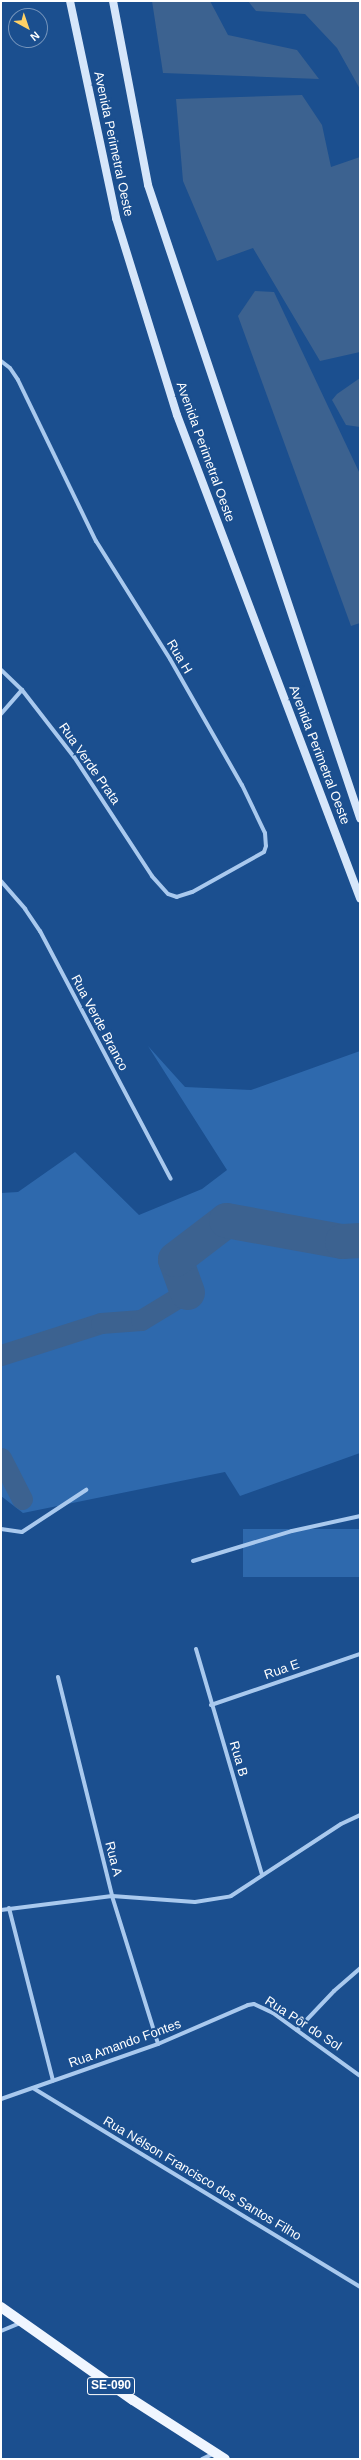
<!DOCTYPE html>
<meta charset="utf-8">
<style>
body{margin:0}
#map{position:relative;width:361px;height:2460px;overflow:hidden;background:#1b4f8f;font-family:Arial,sans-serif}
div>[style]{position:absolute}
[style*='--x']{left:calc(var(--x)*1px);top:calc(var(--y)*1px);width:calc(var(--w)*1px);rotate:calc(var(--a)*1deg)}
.green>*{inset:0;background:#2e69ad;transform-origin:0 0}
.water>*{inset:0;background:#3c6290}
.canal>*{height:21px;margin:-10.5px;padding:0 10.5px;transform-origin:10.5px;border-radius:10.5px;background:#3c6290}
.river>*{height:35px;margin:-17.5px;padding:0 17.5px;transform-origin:17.5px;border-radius:17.5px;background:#3c6290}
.street>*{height:4px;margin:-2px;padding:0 2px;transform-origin:2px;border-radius:2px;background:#a9c9ee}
.secondary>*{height:8px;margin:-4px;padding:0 4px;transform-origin:4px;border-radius:4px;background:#d6e6fa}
.primary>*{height:10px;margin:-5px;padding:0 5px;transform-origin:5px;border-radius:5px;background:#f0f6ff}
span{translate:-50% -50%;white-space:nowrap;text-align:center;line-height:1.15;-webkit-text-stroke:4px #1b4f8f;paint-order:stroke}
.shield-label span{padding:1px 3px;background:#1b4f8f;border:1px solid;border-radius:3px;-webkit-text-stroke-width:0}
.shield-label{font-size:12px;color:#fff;font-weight:700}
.street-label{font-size:13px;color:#fff}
.frame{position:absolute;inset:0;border:2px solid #fff;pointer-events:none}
.north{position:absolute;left:8px;top:8px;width:40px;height:40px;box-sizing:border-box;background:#1b4f8f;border:1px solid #7695bc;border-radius:50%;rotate:140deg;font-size:11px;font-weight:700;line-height:16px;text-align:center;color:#fff}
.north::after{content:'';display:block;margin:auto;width:14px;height:18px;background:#ffd166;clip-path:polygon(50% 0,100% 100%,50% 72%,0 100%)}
</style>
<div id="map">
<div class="green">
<div style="clip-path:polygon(148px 1046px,185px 1087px,251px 1090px,360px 1051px,360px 1453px,240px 1496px,225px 1472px,23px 1513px,1px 1496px,1px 1193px,18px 1192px,75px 1152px,139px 1215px,202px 1189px,227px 1170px)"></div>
<div style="left:360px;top:1529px;width:48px;height:117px;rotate:90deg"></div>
</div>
<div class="water">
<div style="clip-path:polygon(152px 1px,210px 1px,228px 35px,297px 50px,319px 79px,163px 73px)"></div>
<div style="clip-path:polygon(248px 1px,360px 1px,360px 89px,337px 48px,305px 14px,256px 11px)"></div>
<div style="clip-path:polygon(302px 95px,322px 125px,331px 167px,360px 157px,360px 352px,320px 361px,253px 248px,217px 261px,183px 181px,176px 99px)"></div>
<div style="clip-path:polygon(255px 291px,274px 292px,360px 474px,360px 623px,351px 626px,238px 316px)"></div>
<div style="clip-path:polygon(360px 378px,360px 427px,346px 425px,332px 400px,337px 394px)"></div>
</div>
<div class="canal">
<div style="--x:1;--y:1355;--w:105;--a:-17.7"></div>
<div style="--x:101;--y:1323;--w:40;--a:-4.3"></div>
<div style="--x:141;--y:1320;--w:54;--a:-31.3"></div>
<div style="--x:1;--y:1458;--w:46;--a:62.9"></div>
</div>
<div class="river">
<div style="--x:187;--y:1292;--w:35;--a:-110"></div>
<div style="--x:175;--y:1259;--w:64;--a:-37.4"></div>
<div style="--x:226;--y:1220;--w:118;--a:10.3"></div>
<div style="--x:342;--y:1241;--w:18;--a:-3"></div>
</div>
<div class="street">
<div style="--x:1;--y:361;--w:11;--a:38"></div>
<div style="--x:10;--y:368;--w:14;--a:56"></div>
<div style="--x:18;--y:380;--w:179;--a:64.2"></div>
<div style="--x:96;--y:541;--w:139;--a:57.9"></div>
<div style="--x:170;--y:659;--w:145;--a:60.3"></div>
<div style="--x:242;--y:785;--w:53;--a:64.4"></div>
<div style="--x:265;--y:833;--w:13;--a:86"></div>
<div style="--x:266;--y:846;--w:6;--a:108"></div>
<div style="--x:264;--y:852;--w:82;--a:150.9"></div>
<div style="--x:192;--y:892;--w:16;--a:162"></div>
<div style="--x:177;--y:897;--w:9;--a:-162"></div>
<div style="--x:168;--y:894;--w:24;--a:-132"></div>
<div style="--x:152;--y:876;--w:142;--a:-123.2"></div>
<div style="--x:74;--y:757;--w:85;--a:-127.8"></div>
<div style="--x:22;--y:690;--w:29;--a:-136"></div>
<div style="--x:1;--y:714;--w:32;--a:-49"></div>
<div style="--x:1;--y:881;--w:37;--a:49"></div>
<div style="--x:25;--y:909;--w:27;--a:56"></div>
<div style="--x:40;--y:931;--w:280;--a:62.2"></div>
<div style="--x:1;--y:1529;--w:21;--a:8"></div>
<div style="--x:22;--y:1532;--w:77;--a:-33.3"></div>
<div style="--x:193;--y:1561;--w:103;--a:-16.9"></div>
<div style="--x:292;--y:1531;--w:70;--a:-12.4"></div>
<div style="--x:196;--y:1649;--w:235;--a:73.7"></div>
<div style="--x:58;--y:1677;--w:226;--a:76.1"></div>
<div style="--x:112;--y:1896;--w:155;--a:72.7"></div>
<div style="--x:211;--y:1705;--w:157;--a:-18.9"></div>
<div style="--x:9;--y:1908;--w:178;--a:75.7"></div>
<div style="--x:1;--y:1910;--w:112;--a:-7.2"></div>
<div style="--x:112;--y:1896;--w:83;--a:4.1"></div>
<div style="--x:195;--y:1902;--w:36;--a:-9"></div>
<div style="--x:231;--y:1896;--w:131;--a:-33.2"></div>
<div style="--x:341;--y:1824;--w:21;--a:-25"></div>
<div style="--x:297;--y:2030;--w:54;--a:-46.5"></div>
<div style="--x:334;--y:1991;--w:35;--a:-41"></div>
<div style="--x:33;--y:2088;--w:383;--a:31.3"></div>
<div style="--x:1;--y:2099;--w:166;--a:-19.3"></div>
<div style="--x:158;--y:2044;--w:98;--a:-23.4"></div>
<div style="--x:248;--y:2005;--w:6;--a:-9"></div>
<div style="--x:254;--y:2004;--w:21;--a:25"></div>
<div style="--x:273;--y:2013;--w:107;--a:35.9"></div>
<div style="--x:1;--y:2331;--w:21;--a:-23"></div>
<div style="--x:202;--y:2459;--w:14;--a:-25"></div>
</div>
<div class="secondary">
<div style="--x:70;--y:1;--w:222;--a:78"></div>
<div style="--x:116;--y:218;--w:206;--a:72.8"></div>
<div style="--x:177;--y:415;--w:517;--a:69.25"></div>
<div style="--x:113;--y:1;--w:187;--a:79.2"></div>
<div style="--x:148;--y:185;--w:668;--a:71.48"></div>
</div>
<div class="primary">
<div style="--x:1;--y:2307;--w:161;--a:35.2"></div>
<div style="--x:133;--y:2400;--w:109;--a:32.7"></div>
</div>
<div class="shield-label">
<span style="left:111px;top:2386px">SE-090</span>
</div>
<div class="street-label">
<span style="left:113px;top:144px;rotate:78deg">Avenida Perimetral Oeste</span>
<span style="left:205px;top:452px;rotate:70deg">Avenida Perimetral Oeste</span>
<span style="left:179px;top:657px;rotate:59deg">Rua H</span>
<span style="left:319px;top:755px;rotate:69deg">Avenida Perimetral Oeste</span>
<span style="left:89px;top:764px;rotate:55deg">Rua Verde Prata</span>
<span style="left:99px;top:1023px;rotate:62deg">Rua Verde Branco</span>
<span style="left:282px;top:1670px;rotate:-19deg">Rua E</span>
<span style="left:238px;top:1759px;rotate:74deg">Rua B</span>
<span style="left:113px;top:1859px;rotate:76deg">Rua A</span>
<span style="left:303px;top:2024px;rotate:33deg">Rua Pôr do Sol</span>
<span style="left:125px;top:2044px;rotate:-20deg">Rua Amando Fontes</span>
<span style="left:202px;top:2179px;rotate:31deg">Rua Nélson Francisco dos Santos Filho</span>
</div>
<div class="frame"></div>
<div class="north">N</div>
</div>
